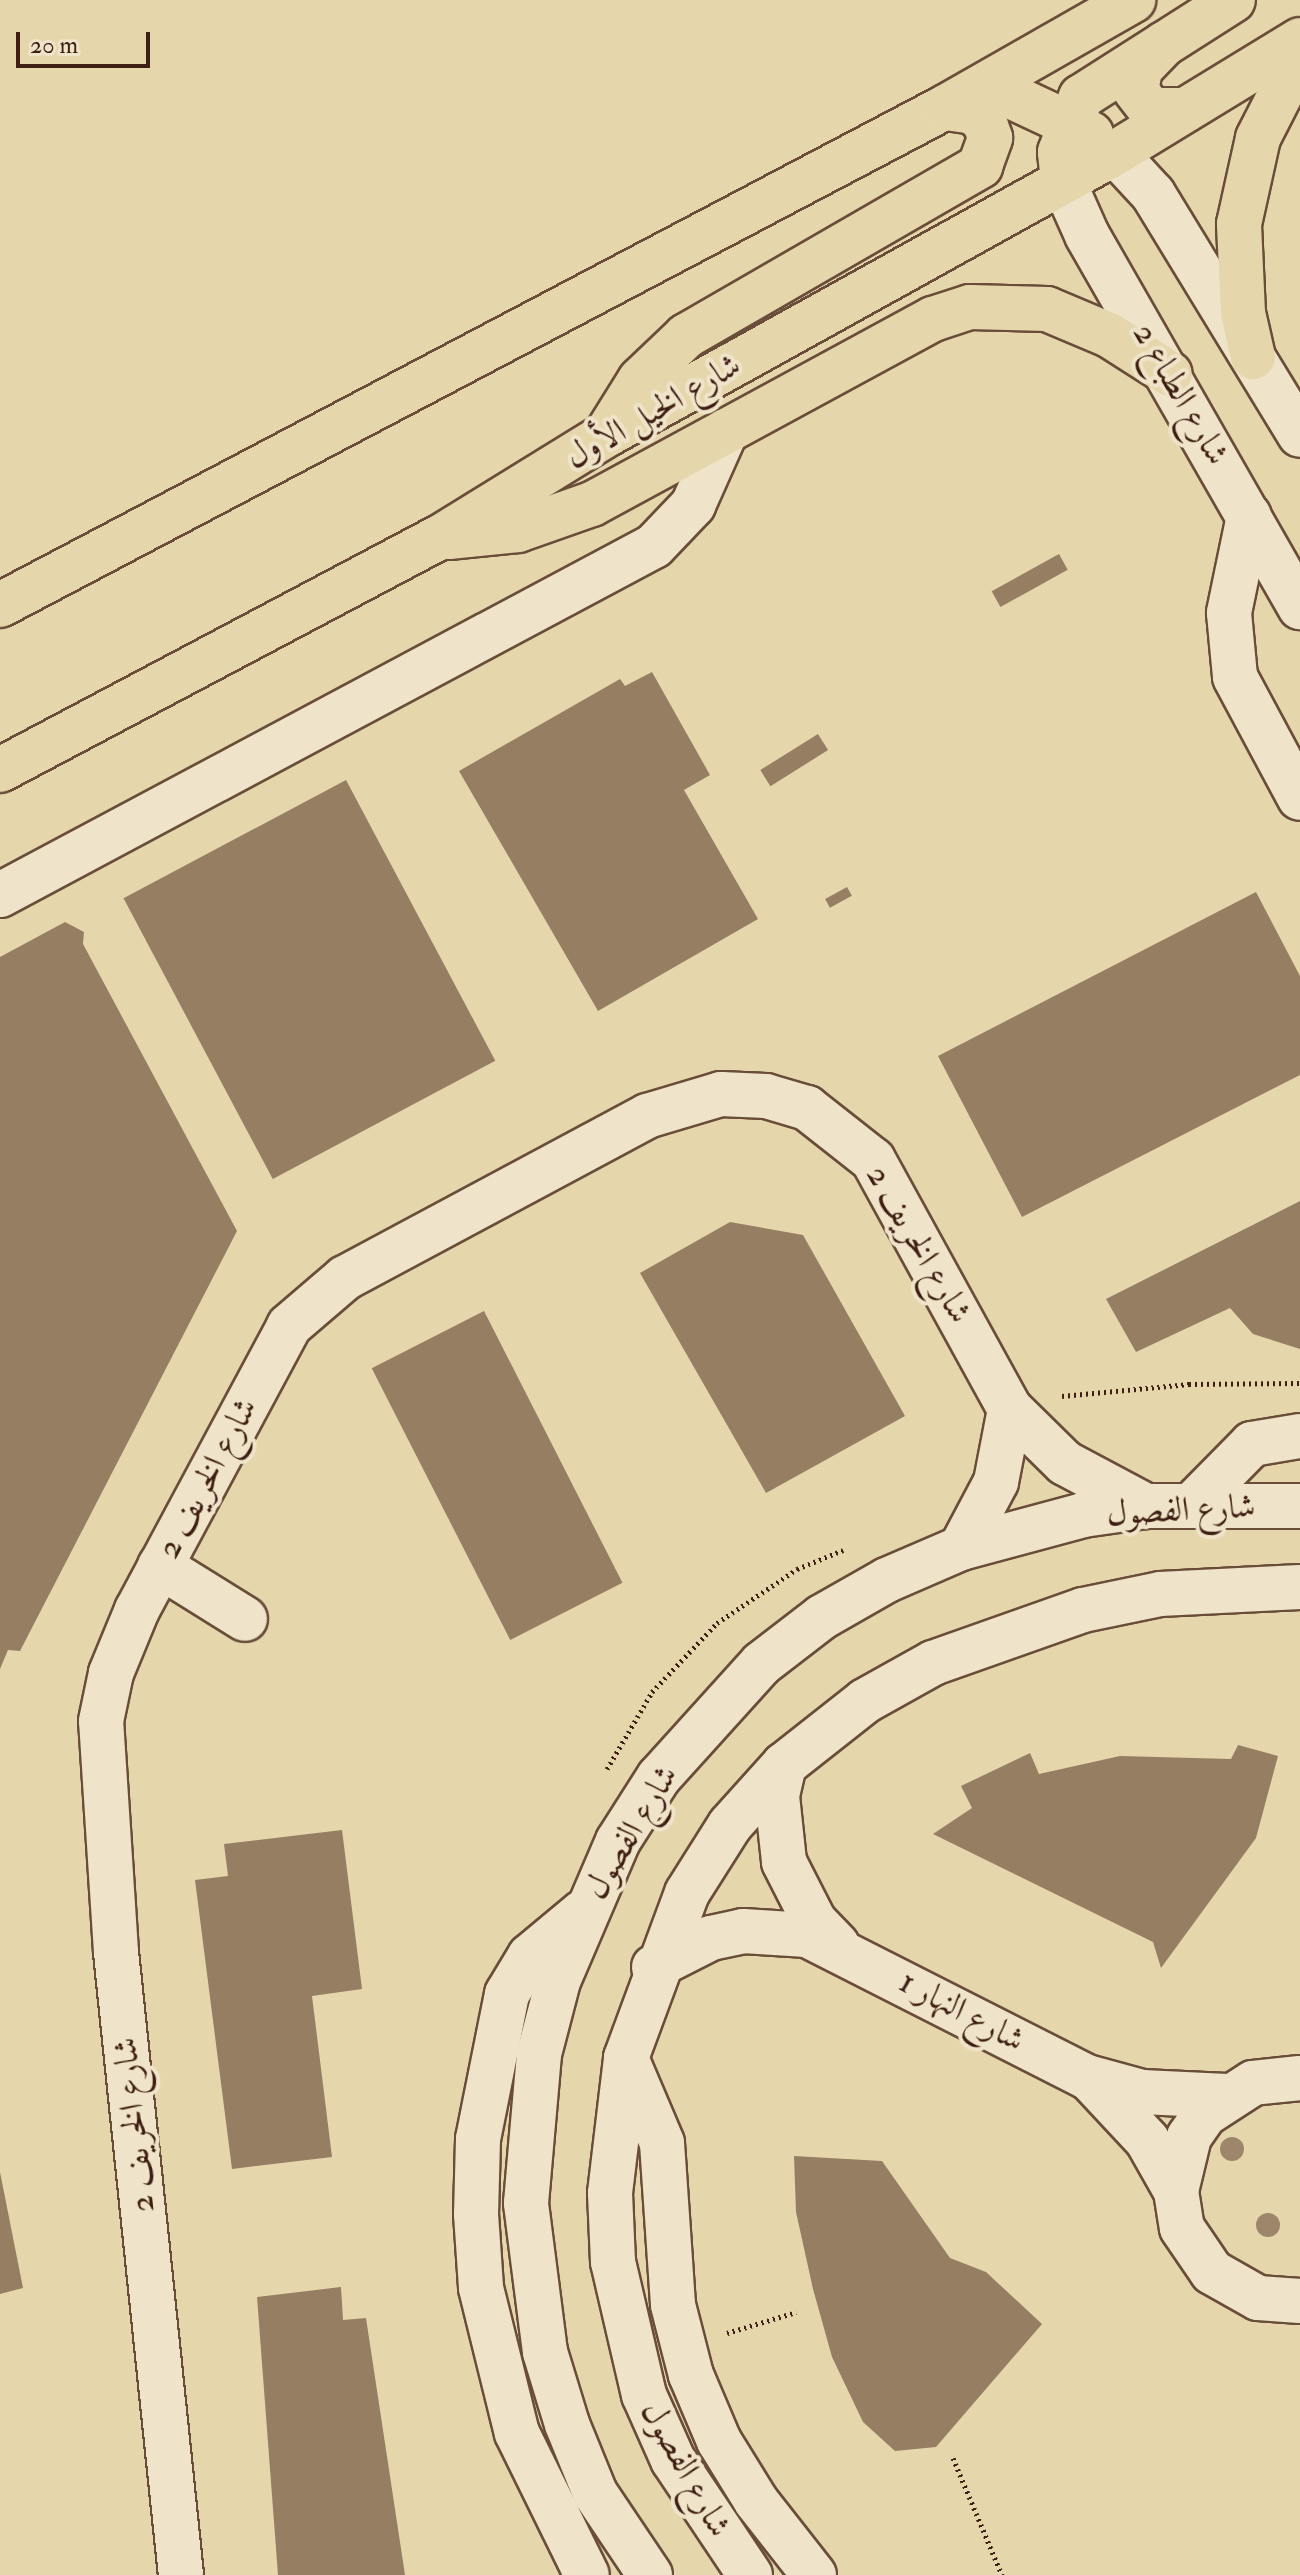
<!DOCTYPE html>
<meta charset="utf-8">
<style>
body{margin:0}
#map{position:relative;width:1300px;height:2575px;overflow:hidden;background:#e6d6ac;font-family:"IM FELL Double Pica",Amiri,serif}
div>[style]{position:absolute}
[style*='--x']{left:calc(var(--x)*1px);top:calc(var(--y)*1px);width:calc(var(--w)*1px);rotate:calc(var(--a)*1deg)}
.building>*{inset:0;background:#967e63;transform-origin:0 0}
.path>*{height:5px;margin-top:-2.5px;transform-origin:0;background:repeating-linear-gradient(90deg,#3f1f13 0 2px,transparent 0 6px)}
.roads{filter:drop-shadow(2px 0 #694d39) drop-shadow(-2px 0 #694d39) drop-shadow(0 2px #694d39) drop-shadow(0 -2px #694d39)}
.minor>*{height:44px;margin:-22px;padding:0 22px;transform-origin:22px;border-radius:22px;background:#efe4c9}
.major>*{height:44px;margin:-22px;padding:0 22px;transform-origin:22px;border-radius:22px;background:#e6d6ac}
.trees>*{width:24px;height:24px;margin:-12px;border-radius:50%;background:#9d8669}
span{translate:-50% -50%;white-space:nowrap;text-align:center;line-height:1.15;-webkit-text-stroke:8px #efe4c9;paint-order:stroke}
.street-label{font-size:34px;color:#3f1f13}
.scale{position:absolute;left:16px;top:32px;width:134px;height:36px;box-sizing:border-box;border:4px solid #3f1f13;border-top:0;padding-left:10px;font-size:24px;line-height:28px;white-space:nowrap;color:#3f1f13;-webkit-text-stroke:6px #efe4c9;paint-order:stroke}
</style>
<div id="map">
<div class="building">
<div style="left:1059px;top:554px;width:18px;height:77px;rotate:61deg"></div>
<div style="clip-path:polygon(652px 672px,710px 775px,684px 790px,758px 919px,598px 1011px,459px 771px,620px 679px,625px 686px)"></div>
<div style="left:818px;top:734px;width:19px;height:68px;rotate:58deg"></div>
<div style="left:346px;top:780px;width:318px;height:252px;rotate:62deg"></div>
<div style="left:847px;top:887px;width:10px;height:25px;rotate:61deg"></div>
<div style="clip-path:polygon(1256px 892px,1300px 976px,1300px 1075px,1022px 1217px,938px 1056px)"></div>
<div style="clip-path:polygon(65px 922px,84px 932px,83px 944px,237px 1231px,20px 1651px,8px 1650px,0 1669px,0 957px)"></div>
<div style="clip-path:polygon(1300px 1201px,1300px 1349px,1253px 1334px,1230px 1308px,1136px 1352px,1106px 1299px)"></div>
<div style="clip-path:polygon(730px 1222px,803px 1235px,905px 1416px,766px 1493px,640px 1273px)"></div>
<div style="left:484px;top:1311px;width:305px;height:126px;rotate:63deg"></div>
<div style="clip-path:polygon(1238px 1745px,1278px 1756px,1256px 1838px,1161px 1968px,1153px 1942px,933px 1834px,972px 1808px,961px 1786px,1030px 1753px,1039px 1774px,1120px 1756px,1231px 1759px)"></div>
<div style="clip-path:polygon(342px 1830px,362px 1989px,312px 1996px,332px 2157px,232px 2169px,195px 1880px,228px 1876px,224px 1844px)"></div>
<div style="clip-path:polygon(794px 2156px,882px 2161px,950px 2258px,986px 2272px,1042px 2324px,936px 2447px,895px 2451px,863px 2422px,832px 2357px,813px 2289px,796px 2212px)"></div>
<div style="clip-path:polygon(0 2172px,23px 2288px,0 2294px)"></div>
<div style="clip-path:polygon(341px 2287px,343px 2320px,366px 2318px,405px 2575px,278px 2575px,257px 2297px)"></div>
</div>
<div class="path">
<div style="--x:1062;--y:1396;--w:128;--a:-5.4"></div>
<div style="--x:1189;--y:1384;--w:111;--a:-0.5"></div>
<div style="--x:607;--y:1769;--w:89;--a:-59.7"></div>
<div style="--x:652;--y:1692;--w:95;--a:-46.7"></div>
<div style="--x:717;--y:1623;--w:97;--a:-34"></div>
<div style="--x:797;--y:1569;--w:50;--a:-22.4"></div>
<div style="--x:727;--y:2333;--w:72;--a:-16.9"></div>
<div style="--x:953;--y:2458;--w:127;--a:67.3"></div>
</div>
<div class="roads">
<div class="minor">
<div style="--x:1115;--y:153;--w:56;--a:47.2"></div>
<div style="--x:1153;--y:194;--w:282;--a:58.6"></div>
<div style="--x:1063;--y:181;--w:59;--a:66"></div>
<div style="--x:1087;--y:235;--w:429;--a:60.2"></div>
<div style="--x:1249;--y:516;--w:99;--a:101.7"></div>
<div style="--x:1229;--y:613;--w:64;--a:84.6"></div>
<div style="--x:1235;--y:677;--w:137;--a:61.8"></div>
<div style="--x:0;--y:895;--w:741;--a:-28.09"></div>
<div style="--x:654;--y:546;--w:57;--a:-46.4"></div>
<div style="--x:693;--y:505;--w:81;--a:-66"></div>
<div style="--x:1193;--y:1504;--w:84;--a:-45.5"></div>
<div style="--x:1252;--y:1444;--w:49;--a:-9.5"></div>
<div style="--x:961;--y:1548;--w:75;--a:-62.1"></div>
<div style="--x:996;--y:1482;--w:74;--a:-79.1"></div>
<div style="--x:160;--y:1566;--w:100;--a:31.9"></div>
<div style="--x:784;--y:1765;--w:32;--a:103"></div>
<div style="--x:777;--y:1796;--w:66;--a:83.9"></div>
<div style="--x:784;--y:1862;--w:66;--a:63"></div>
<div style="--x:814;--y:1921;--w:33;--a:46"></div>
<div style="--x:583;--y:1912;--w:69;--a:140.3"></div>
<div style="--x:530;--y:1956;--w:44;--a:121.2"></div>
<div style="--x:507;--y:1994;--w:148;--a:101.3"></div>
<div style="--x:478;--y:2139;--w:75;--a:91.5"></div>
<div style="--x:476;--y:2214;--w:74;--a:86.1"></div>
<div style="--x:481;--y:2288;--w:149;--a:76.1"></div>
<div style="--x:517;--y:2433;--w:158;--a:63.8"></div>
<div style="--x:654;--y:1967;--w:64;--a:-27"></div>
<div style="--x:711;--y:1938;--w:33;--a:-12"></div>
<div style="--x:743;--y:1931;--w:64;--a:3.6"></div>
<div style="--x:807;--y:1935;--w:314;--a:26.9"></div>
<div style="--x:1087;--y:2077;--w:57;--a:15.3"></div>
<div style="--x:1142;--y:2092;--w:85;--a:2.7"></div>
<div style="--x:626;--y:2058;--w:92;--a:67"></div>
<div style="--x:662;--y:2143;--w:162;--a:86.1"></div>
<div style="--x:673;--y:2305;--w:72;--a:75.6"></div>
<div style="--x:691;--y:2375;--w:72;--a:67"></div>
<div style="--x:719;--y:2441;--w:70;--a:58.3"></div>
<div style="--x:756;--y:2501;--w:94;--a:51.9"></div>
<div style="--x:1300;--y:2078;--w:47;--a:173.9"></div>
<div style="--x:1253;--y:2083;--w:57;--a:147.1"></div>
<div style="--x:1205;--y:2114;--w:28;--a:125"></div>
<div style="--x:1189;--y:2137;--w:56;--a:103.5"></div>
<div style="--x:1176;--y:2191;--w:37;--a:81"></div>
<div style="--x:1182;--y:2228;--w:53;--a:55.7"></div>
<div style="--x:1212;--y:2272;--w:53;--a:29.5"></div>
<div style="--x:1258;--y:2298;--w:42;--a:4.1"></div>
<div style="--x:1092;--y:2081;--w:81;--a:47"></div>
<div style="--x:1147;--y:2140;--w:59;--a:60.4"></div>
<div style="--x:181;--y:2575;--w:626;--a:-95.96"></div>
<div style="--x:116;--y:1952;--w:231;--a:-93.7"></div>
<div style="--x:101;--y:1721;--w:49;--a:-78.2"></div>
<div style="--x:111;--y:1673;--w:68;--a:-67.6"></div>
<div style="--x:137;--y:1610;--w:322;--a:-61.8"></div>
<div style="--x:289;--y:1326;--w:74;--a:-40.6"></div>
<div style="--x:345;--y:1278;--w:343;--a:-28.2"></div>
<div style="--x:647;--y:1116;--w:77;--a:-16.6"></div>
<div style="--x:721;--y:1094;--w:45;--a:2.5"></div>
<div style="--x:766;--y:1096;--w:43;--a:16.3"></div>
<div style="--x:807;--y:1108;--w:84;--a:38.2"></div>
<div style="--x:873;--y:1160;--w:284;--a:61.2"></div>
<div style="--x:1010;--y:1409;--w:77;--a:44.5"></div>
<div style="--x:1065;--y:1463;--w:92;--a:28"></div>
<div style="--x:650;--y:2575;--w:99;--a:-123.9"></div>
<div style="--x:595;--y:2493;--w:74;--a:-112.1"></div>
<div style="--x:567;--y:2424;--w:75;--a:-107"></div>
<div style="--x:545;--y:2352;--w:150;--a:-97.3"></div>
<div style="--x:526;--y:2203;--w:150;--a:-85"></div>
<div style="--x:539;--y:2054;--w:75;--a:-75.4"></div>
<div style="--x:558;--y:1981;--w:152;--a:-66.8"></div>
<div style="--x:618;--y:1841;--w:76;--a:-57.4"></div>
<div style="--x:659;--y:1777;--w:152;--a:-47.9"></div>
<div style="--x:761;--y:1664;--w:77;--a:-37.6"></div>
<div style="--x:822;--y:1617;--w:75;--a:-29.6"></div>
<div style="--x:887;--y:1580;--w:81;--a:-23.4"></div>
<div style="--x:961;--y:1548;--w:126;--a:-15.1"></div>
<div style="--x:1083;--y:1515;--w:64;--a:-8.1"></div>
<div style="--x:1146;--y:1506;--w:154;--a:0"></div>
<div style="--x:750;--y:2575;--w:138;--a:-123.8"></div>
<div style="--x:673;--y:2460;--w:71;--a:-114"></div>
<div style="--x:644;--y:2395;--w:137;--a:-103.1"></div>
<div style="--x:613;--y:2262;--w:69;--a:-92.5"></div>
<div style="--x:610;--y:2193;--w:136;--a:-83.2"></div>
<div style="--x:626;--y:2058;--w:176;--a:-69.7"></div>
<div style="--x:687;--y:1893;--w:80;--a:-57.7"></div>
<div style="--x:730;--y:1825;--w:81;--a:-48"></div>
<div style="--x:784;--y:1765;--w:103;--a:-38.3"></div>
<div style="--x:865;--y:1701;--w:78;--a:-29.2"></div>
<div style="--x:933;--y:1663;--w:159;--a:-19.5"></div>
<div style="--x:1083;--y:1610;--w:79;--a:-11.7"></div>
<div style="--x:1160;--y:1594;--w:140;--a:-2.9"></div>
</div>
<div class="major">
<div style="--x:1164;--y:44;--w:35;--a:134"></div>
<div style="--x:1140;--y:69;--w:22;--a:100"></div>
<div style="--x:1136;--y:91;--w:24;--a:52"></div>
<div style="--x:1151;--y:110;--w:34;--a:0"></div>
<div style="--x:987;--y:85;--w:115;--a:25.2"></div>
<div style="--x:1063;--y:181;--w:29;--a:-96"></div>
<div style="--x:1060;--y:152;--w:59;--a:-69.1"></div>
<div style="--x:1081;--y:97;--w:180;--a:-32.5"></div>
<div style="--x:1253;--y:357;--w:45;--a:-102.8"></div>
<div style="--x:1243;--y:313;--w:89;--a:-92.6"></div>
<div style="--x:1239;--y:224;--w:88;--a:-77.5"></div>
<div style="--x:1258;--y:138;--w:92;--a:-62.9"></div>
<div style="--x:607;--y:433;--w:62;--a:-58.1"></div>
<div style="--x:640;--y:380;--w:64;--a:-43.7"></div>
<div style="--x:686;--y:336;--w:340;--a:-30"></div>
<div style="--x:980;--y:166;--w:30;--a:-70"></div>
<div style="--x:990;--y:138;--w:16;--a:-108"></div>
<div style="--x:985;--y:123;--w:16;--a:-135"></div>
<div style="--x:974;--y:112;--w:30;--a:-172"></div>
<div style="--x:449;--y:537;--w:69;--a:-5.8"></div>
<div style="--x:518;--y:530;--w:78;--a:-19.4"></div>
<div style="--x:592;--y:504;--w:388;--a:-28.5"></div>
<div style="--x:933;--y:319;--w:39;--a:-18"></div>
<div style="--x:970;--y:307;--w:77;--a:1.5"></div>
<div style="--x:1047;--y:309;--w:67;--a:22.8"></div>
<div style="--x:1109;--y:335;--w:72;--a:32.6"></div>
<div style="--x:0;--y:605;--w:1067;--a:-27.77"></div>
<div style="--x:944;--y:108;--w:218;--a:-29.7"></div>
<div style="--x:0;--y:770;--w:497;--a:-27.9"></div>
<div style="--x:439;--y:538;--w:196;--a:-31.7"></div>
<div style="--x:606;--y:435;--w:582;--a:-28.99"></div>
<div style="--x:1115;--y:153;--w:217;--a:-31.4"></div>
</div>
</div>
<div class="trees">
<div style="left:1232px;top:2149px"></div>
<div style="left:1268px;top:2225px"></div>
</div>
<div class="street-label">
<span style="left:1181px;top:394px;rotate:60deg">شارع الطباع 2</span>
<span style="left:653px;top:411px;rotate:-30deg">شارع الخيل الأول</span>
<span style="left:919px;top:1244px;rotate:60deg">شارع الخريف 2</span>
<span style="left:207px;top:1478px;rotate:-62deg">شارع الخريف 2</span>
<span style="left:1181px;top:1510px;rotate:-3deg">شارع الفصول</span>
<span style="left:631px;top:1832px;rotate:-59deg">شارع الفصول</span>
<span style="left:962px;top:2011px;rotate:28deg">شارع النهار 1</span>
<span style="left:134px;top:2125px;rotate:-96deg">شارع الخريف 2</span>
<span style="left:686px;top:2469px;rotate:61deg">شارع الفصول</span>
</div>
<div class="scale">20 m</div>
</div>
